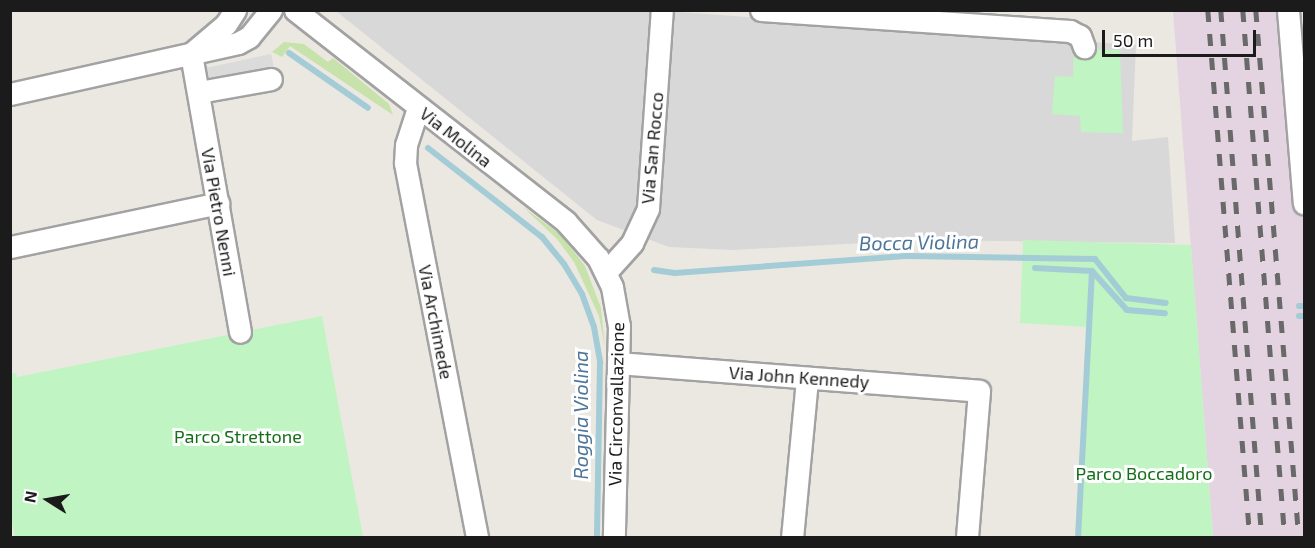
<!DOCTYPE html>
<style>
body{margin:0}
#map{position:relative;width:1315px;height:548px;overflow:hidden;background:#ebe8e1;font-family:"Exo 2",sans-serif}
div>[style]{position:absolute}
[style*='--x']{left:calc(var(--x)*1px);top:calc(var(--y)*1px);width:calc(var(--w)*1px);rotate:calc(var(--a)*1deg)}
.residential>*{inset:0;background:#d9d8d8}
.industrial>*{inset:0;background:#e4d3e1}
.grass>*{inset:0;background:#c7e2aa}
.park>*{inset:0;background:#c0f4c3}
.parking>*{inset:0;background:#dbdbdb;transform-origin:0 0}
.stream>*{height:6px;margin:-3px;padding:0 3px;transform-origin:3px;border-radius:3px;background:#a4ccd6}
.roads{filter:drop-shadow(2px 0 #a2a2a2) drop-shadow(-2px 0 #a2a2a2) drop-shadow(0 2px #a2a2a2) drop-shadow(0 -2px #a2a2a2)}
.minor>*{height:21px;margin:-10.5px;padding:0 10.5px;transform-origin:10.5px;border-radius:10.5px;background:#fff}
.rail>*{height:4.5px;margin-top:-2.25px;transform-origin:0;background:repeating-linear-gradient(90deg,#696969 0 12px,transparent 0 24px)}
span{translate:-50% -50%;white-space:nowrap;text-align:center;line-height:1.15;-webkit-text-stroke:6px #fff;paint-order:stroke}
.street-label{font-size:18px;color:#1b1b1b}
.park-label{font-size:18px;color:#146e19}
.water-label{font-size:20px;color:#4d769a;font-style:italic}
.frame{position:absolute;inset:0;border:12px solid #1b1b1b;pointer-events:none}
.north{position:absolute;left:18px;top:470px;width:60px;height:60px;-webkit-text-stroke:4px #fff;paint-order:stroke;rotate:281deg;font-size:16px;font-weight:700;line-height:24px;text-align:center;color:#1b1b1b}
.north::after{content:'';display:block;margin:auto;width:21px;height:27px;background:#1b1b1b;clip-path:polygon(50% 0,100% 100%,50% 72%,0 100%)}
.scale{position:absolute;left:1102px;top:30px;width:154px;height:27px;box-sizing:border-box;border:3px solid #1b1b1b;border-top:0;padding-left:8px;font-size:18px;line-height:21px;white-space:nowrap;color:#1b1b1b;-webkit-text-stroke:4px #fff;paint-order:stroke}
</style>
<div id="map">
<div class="residential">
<div style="clip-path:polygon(336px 11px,665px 11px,1136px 45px,1132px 141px,1168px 137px,1175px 243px,920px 240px,733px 250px,669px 247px,597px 220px)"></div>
</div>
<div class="industrial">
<div style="clip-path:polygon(1173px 11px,1301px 11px,1304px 55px,1304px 537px,1213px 537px)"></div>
</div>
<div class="grass">
<div style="clip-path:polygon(284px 42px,304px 44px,328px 62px,333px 58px,389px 104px,393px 115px,290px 46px,282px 57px,272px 52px)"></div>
<div style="clip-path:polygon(523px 207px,561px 235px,585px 266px,601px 308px,605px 348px,599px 316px,574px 262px,557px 239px)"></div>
</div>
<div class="park">
<div style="clip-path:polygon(1074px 49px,1120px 50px,1123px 133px,1081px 132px,1080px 116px,1052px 114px,1055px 76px,1073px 77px)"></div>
<div style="clip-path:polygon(1023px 240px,1191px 245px,1213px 537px,1075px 537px,1088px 327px,1020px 323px)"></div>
<div style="clip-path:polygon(322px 316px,363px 537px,15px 537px,10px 512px,10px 374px,16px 373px,17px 377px)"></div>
</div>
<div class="parking">
<div style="left:271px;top:54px;width:35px;height:66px;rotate:78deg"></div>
</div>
<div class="stream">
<div style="--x:289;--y:53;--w:96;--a:34.8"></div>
<div style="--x:428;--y:148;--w:145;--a:38"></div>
<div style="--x:542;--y:237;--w:35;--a:51"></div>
<div style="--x:564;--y:264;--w:35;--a:59"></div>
<div style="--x:582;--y:294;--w:35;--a:70"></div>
<div style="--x:594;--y:327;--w:36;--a:80"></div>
<div style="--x:600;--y:362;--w:176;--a:91"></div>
<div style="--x:1035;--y:268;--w:57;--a:3"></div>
<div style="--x:1092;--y:271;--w:52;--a:48.1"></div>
<div style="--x:1127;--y:310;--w:38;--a:5"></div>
<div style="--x:654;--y:270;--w:21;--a:8"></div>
<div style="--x:675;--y:273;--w:234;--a:-4.2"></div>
<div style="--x:908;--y:256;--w:187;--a:0.9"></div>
<div style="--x:1095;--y:259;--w:50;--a:51.5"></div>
<div style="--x:1126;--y:298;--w:40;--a:7.1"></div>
<div style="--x:1299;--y:306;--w:5;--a:0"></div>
<div style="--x:1299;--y:316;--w:5;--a:0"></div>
<div style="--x:1078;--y:538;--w:267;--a:-87"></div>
</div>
<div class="roads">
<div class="minor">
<div style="--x:295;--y:10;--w:344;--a:38"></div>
<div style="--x:566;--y:222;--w:48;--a:48.4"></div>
<div style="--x:598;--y:258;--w:32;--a:64"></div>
<div style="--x:612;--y:287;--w:40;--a:80"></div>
<div style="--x:619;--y:326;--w:212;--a:91.4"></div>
<div style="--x:761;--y:10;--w:310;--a:3.9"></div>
<div style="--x:1070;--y:31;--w:11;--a:27"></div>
<div style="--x:1080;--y:36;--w:12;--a:70"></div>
<div style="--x:1288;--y:10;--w:194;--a:85.3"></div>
<div style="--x:193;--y:52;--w:43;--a:-40.3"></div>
<div style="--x:226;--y:24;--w:17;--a:-57"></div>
<div style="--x:191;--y:54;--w:282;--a:80"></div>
<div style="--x:199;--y:92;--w:73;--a:-10.2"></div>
<div style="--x:10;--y:94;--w:234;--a:-12.6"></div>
<div style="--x:238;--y:43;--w:13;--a:-29"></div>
<div style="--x:249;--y:37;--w:35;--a:-51"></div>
<div style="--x:418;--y:108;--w:39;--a:108"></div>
<div style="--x:406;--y:145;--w:18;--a:93"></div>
<div style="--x:405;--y:163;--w:382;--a:79.1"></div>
<div style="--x:10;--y:247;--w:213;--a:-11.9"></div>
<div style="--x:606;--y:272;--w:39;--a:-48"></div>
<div style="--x:632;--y:243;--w:38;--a:-65"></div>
<div style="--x:648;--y:208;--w:198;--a:-86"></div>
<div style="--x:618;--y:363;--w:362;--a:4.4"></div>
<div style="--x:979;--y:391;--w:147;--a:94.7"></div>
<div style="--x:792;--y:538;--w:161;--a:-84.6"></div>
</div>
</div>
<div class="rail">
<div style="--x:1208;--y:10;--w:530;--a:85.45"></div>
<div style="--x:1221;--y:10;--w:530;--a:85.56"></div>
<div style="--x:1243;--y:10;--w:530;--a:85.45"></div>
<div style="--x:1256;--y:10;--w:530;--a:85.34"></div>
</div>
<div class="street-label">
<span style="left:456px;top:137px;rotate:38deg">Via Molina</span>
<span style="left:652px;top:148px;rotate:-85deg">Via San Rocco</span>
<span style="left:219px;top:212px;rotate:80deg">Via Pietro Nenni</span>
<span style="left:436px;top:322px;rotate:79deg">Via Archimede</span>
<span style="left:799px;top:377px;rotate:4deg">Via John Kennedy</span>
<span style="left:616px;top:404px;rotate:-89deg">Via Circonvallazione</span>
</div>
<div class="park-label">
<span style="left:238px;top:436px">Parco Strettone</span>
<span style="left:1144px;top:473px">Parco Boccadoro</span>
</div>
<div class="water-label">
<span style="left:919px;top:242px;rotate:-1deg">Bocca Violina</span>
<span style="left:580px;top:415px;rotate:-90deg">Roggia Violina</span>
</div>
<div class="frame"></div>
<div class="north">N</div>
<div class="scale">50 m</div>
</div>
